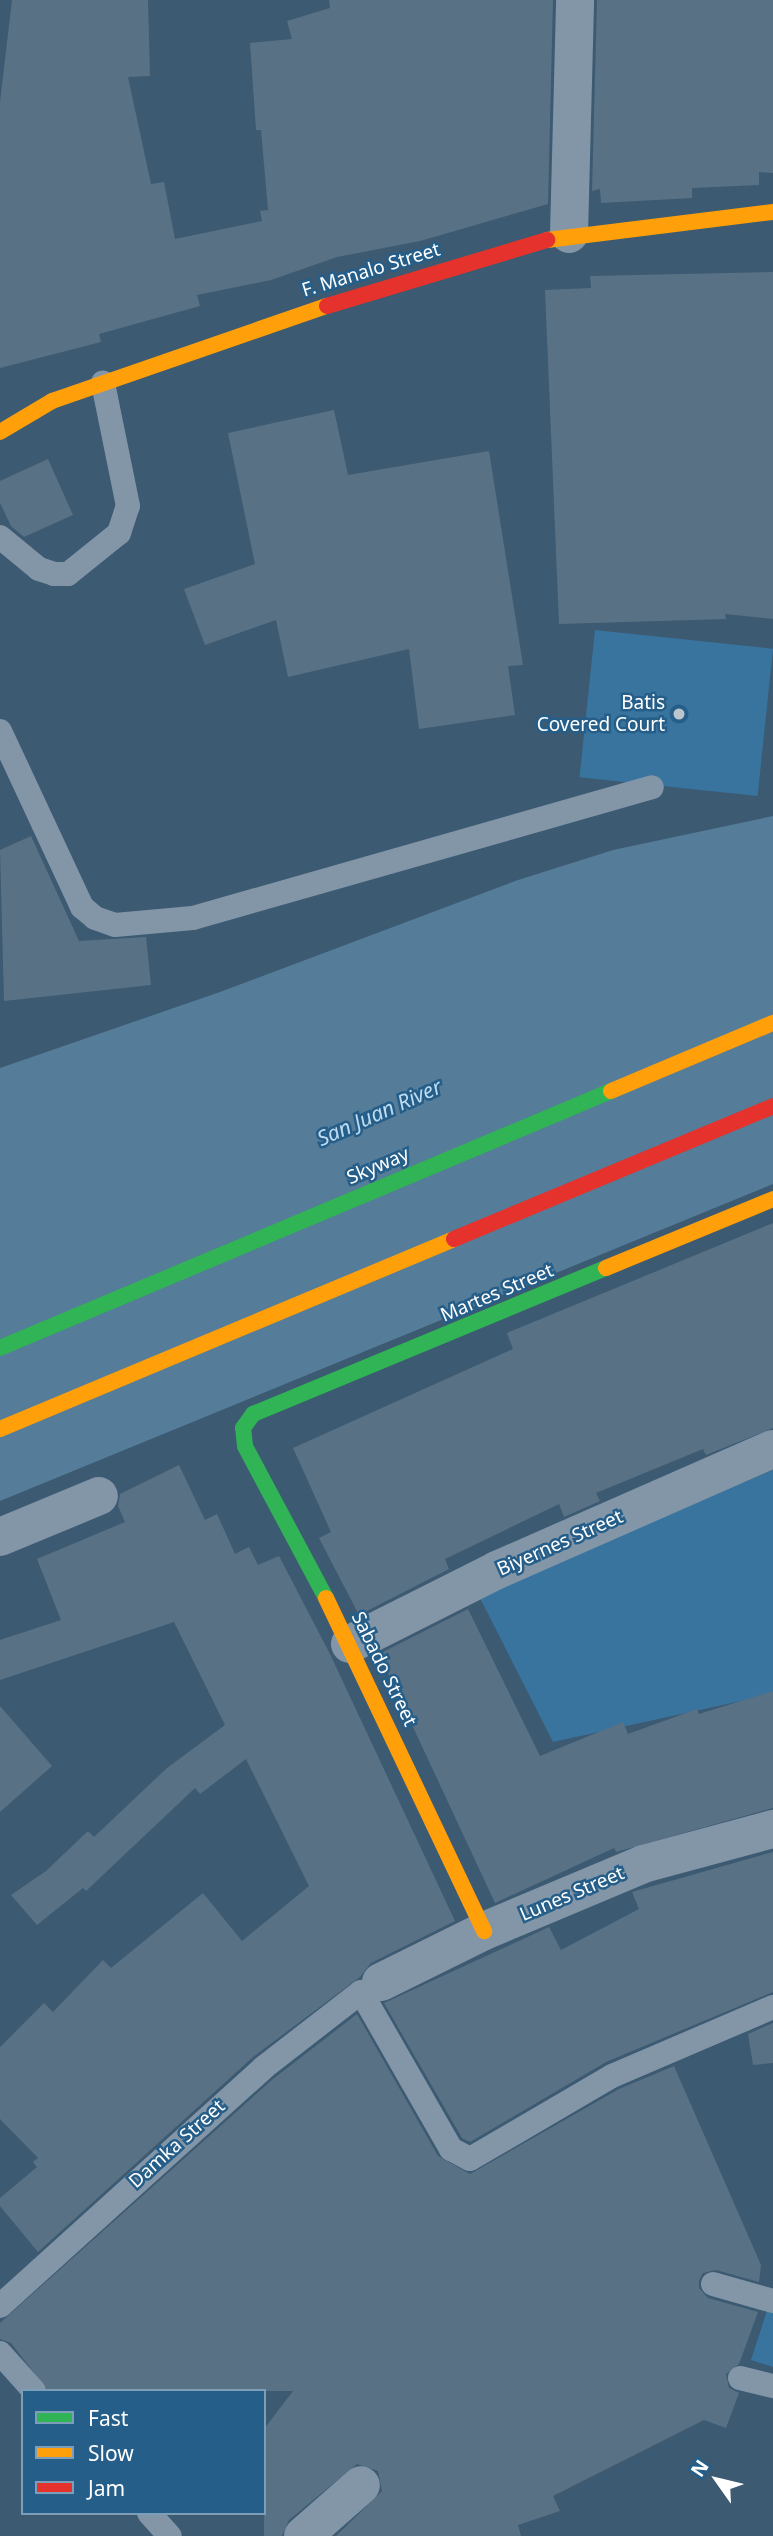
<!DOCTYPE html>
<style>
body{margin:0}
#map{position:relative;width:773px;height:2536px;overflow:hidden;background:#3c5a72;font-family:"Noto Sans",sans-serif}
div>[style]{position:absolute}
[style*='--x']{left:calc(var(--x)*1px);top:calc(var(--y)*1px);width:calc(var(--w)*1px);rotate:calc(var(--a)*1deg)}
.green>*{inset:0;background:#39749f;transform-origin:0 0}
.water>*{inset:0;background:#557c98}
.building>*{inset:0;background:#597184}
.lane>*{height:24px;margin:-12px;padding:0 12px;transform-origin:12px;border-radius:12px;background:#8396a8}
.street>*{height:38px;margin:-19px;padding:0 19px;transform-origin:19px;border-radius:19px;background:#8396a8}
.fast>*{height:16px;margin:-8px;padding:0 8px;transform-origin:8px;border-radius:8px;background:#30b455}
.slow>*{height:16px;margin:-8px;padding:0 8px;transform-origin:8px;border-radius:8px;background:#ff9f0a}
.jam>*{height:16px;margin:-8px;padding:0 8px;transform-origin:8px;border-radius:8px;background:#e5322d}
.dots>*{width:19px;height:19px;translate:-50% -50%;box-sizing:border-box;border:4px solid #255e89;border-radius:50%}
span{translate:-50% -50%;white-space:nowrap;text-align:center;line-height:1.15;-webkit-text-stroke:5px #255e89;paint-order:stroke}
.street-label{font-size:19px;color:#fff}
.poi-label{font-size:19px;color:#fff}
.right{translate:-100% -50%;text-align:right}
.water-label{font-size:21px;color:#bddbf1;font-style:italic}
.legend{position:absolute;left:21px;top:2389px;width:245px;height:126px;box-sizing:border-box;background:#255e89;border:2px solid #7c9eb8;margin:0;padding:9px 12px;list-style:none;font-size:21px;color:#fff}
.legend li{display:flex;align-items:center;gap:14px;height:35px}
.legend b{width:35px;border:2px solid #7c9eb8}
.north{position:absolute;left:682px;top:2445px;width:70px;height:70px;-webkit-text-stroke:5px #255e89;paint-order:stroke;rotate:304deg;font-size:19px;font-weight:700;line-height:28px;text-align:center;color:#fff}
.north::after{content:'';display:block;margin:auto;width:24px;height:32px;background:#fff;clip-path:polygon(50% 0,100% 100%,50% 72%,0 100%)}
</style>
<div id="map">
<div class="green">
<div style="left:595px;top:630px;width:179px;height:148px;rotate:6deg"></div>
<div style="clip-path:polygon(773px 1470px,773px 1694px,553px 1742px,479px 1596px)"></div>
<div style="clip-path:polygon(773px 2292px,773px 2367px,751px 2360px)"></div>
</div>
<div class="water">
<div style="clip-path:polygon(773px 816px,773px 1184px,0 1501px,0 1068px,220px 992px,515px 881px,613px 850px)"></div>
</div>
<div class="building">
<div style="clip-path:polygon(12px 0,148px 0,150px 76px,128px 77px,151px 184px,164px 182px,175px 239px,262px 221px,260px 211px,268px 210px,261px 130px,256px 130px,250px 43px,292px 39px,287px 21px,330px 8px,329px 0,553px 0,548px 204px,420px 241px,337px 257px,271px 280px,197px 295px,200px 306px,99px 334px,101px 342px,0 368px,0 102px)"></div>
<div style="clip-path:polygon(597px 0,773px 0,773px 173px,759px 172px,759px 185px,692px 188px,692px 198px,601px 203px,600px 189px,592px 191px)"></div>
<div style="clip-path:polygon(773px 272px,773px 619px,725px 614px,726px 619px,559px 624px,545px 290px,591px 288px,590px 276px)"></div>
<div style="clip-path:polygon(334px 410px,348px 475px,489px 451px,523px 665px,508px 666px,515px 715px,419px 729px,409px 649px,288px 677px,276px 620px,205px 645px,184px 589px,255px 564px,228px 433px)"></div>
<div style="clip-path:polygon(48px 459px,73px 515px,24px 537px,11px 526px,0 503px,0 481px)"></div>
<div style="clip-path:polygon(31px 836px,79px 941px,146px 937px,151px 985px,4px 1001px,0 850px)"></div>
<div style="clip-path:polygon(773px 1223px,773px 1428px,706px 1455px,703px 1449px,596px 1493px,600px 1501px,564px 1517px,559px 1504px,445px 1559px,449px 1569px,359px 1615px,319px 1538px,331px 1532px,293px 1448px,513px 1349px,507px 1333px)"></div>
<div style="clip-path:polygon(179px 1465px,205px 1520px,217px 1514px,235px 1554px,249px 1547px,258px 1565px,279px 1556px,330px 1654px,455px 1921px,371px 1963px,360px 1977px,253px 2057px,38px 2252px,0 2206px,0 2198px,37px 2167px,33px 2162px,38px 2158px,0 2119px,0 2047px,44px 2003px,53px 2012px,103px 1960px,111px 1968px,203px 1893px,242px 1941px,309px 1886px,246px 1759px,200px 1794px,195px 1788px,86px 1891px,83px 1888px,37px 1925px,11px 1895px,46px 1871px,88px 1831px,94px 1837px,167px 1768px,225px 1725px,174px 1622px,0 1680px,0 1640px,61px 1620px,37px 1559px,125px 1522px,118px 1506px,120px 1494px)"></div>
<div style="clip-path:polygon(468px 1609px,540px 1756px,623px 1722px,628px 1734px,697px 1709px,699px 1714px,773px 1691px,773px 1808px,616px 1852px,614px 1848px,495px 1903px,379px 1654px)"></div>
<div style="clip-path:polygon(0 1706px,52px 1766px,0 1812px)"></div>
<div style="clip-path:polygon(773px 1852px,773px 1992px,606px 2062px,470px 2142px,462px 2138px,384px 2003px,549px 1927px,561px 1950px,639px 1909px,632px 1892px)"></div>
<div style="clip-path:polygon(357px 2014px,438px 2156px,470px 2174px,619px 2089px,674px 2066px,761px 2265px,759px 2282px,716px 2270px,703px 2273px,699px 2281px,699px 2288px,708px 2298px,758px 2312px,739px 2364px,726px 2374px,729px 2388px,739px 2393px,726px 2428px,704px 2420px,553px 2496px,560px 2511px,518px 2525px,521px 2536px,336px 2536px,382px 2491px,378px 2471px,357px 2464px,289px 2520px,282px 2536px,264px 2536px,264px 2429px,293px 2391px,48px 2391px,11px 2343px,0 2339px,0 2323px,273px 2079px)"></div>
<div style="clip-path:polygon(773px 2023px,773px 2063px,753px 2065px,748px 2034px)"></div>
</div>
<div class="lane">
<div style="--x:0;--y:537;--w:50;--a:39.4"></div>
<div style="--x:39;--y:569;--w:16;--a:18"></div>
<div style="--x:54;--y:574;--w:14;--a:0"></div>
<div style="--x:68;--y:574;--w:65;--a:-38.8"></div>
<div style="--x:119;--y:533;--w:28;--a:-72"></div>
<div style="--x:128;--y:506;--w:126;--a:-101.5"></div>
<div style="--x:0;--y:731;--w:194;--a:65"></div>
<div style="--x:82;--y:907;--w:17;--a:40"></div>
<div style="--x:95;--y:918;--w:21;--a:19"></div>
<div style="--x:115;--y:925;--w:78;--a:-5.1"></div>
<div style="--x:193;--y:918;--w:477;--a:-15.9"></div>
<div style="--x:713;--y:2284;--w:62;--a:15.8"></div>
<div style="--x:0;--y:2306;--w:355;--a:-42.1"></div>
<div style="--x:263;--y:2068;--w:124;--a:-37.8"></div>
<div style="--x:361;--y:1992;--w:181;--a:60.2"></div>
<div style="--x:451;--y:2149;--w:21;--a:28"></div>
<div style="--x:470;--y:2159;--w:164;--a:-30.3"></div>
<div style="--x:612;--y:2076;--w:175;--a:-23.2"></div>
<div style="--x:0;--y:2353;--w:51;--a:48.2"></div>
<div style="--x:740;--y:2378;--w:34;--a:14"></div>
<div style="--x:149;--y:2513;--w:31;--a:48"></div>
</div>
<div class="street">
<div style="--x:569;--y:234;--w:234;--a:-88.5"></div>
<div style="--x:0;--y:1537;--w:107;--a:-22.5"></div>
<div style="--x:350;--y:1644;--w:165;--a:-26.7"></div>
<div style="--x:497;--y:1570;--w:301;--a:-23.7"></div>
<div style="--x:381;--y:1982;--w:115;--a:-26.3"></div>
<div style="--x:484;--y:1931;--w:173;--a:-22.8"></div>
<div style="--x:643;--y:1864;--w:135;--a:-15.1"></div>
<div style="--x:303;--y:2536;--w:77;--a:-41.3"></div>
</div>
<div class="fast">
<div style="--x:0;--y:1348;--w:663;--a:-22.81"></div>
<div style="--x:326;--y:1598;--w:172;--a:-118.1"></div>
<div style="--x:245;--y:1446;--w:18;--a:-96"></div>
<div style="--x:243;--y:1428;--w:17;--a:-54"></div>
<div style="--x:253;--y:1414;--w:382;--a:-22.5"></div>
</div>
<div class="slow">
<div style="--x:547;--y:240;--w:228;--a:-7.1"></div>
<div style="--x:0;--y:432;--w:61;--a:-30.8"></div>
<div style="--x:52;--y:401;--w:291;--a:-19.1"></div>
<div style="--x:611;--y:1091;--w:176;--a:-22.8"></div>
<div style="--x:606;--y:1268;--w:181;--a:-22.4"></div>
<div style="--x:0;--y:1429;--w:492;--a:-22.7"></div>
<div style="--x:326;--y:1598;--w:369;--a:64.6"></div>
</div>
<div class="jam">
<div style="--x:327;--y:306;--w:230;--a:-16.7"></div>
<div style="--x:454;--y:1239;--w:346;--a:-22.6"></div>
</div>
<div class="dots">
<div style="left:679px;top:714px;background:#bbc5ce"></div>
</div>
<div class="street-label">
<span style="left:371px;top:270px;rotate:-17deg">F. Manalo Street</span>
<span style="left:378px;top:1166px;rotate:-23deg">Skyway</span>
<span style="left:497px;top:1293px;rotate:-23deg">Martes Street</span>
<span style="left:560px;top:1543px;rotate:-24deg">Biyernes Street</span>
<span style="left:384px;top:1669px;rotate:64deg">Sabado Street</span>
<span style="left:572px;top:1894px;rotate:-23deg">Lunes Street</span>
<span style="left:177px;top:2144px;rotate:-42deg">Damka Street</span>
</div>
<div class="poi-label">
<span class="right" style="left:665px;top:714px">Batis<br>Covered Court</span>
</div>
<div class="water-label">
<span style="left:379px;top:1112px;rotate:-24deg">San Juan River</span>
</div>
<ul class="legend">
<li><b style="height:9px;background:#30b455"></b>Fast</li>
<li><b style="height:9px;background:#ff9f0a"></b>Slow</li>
<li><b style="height:9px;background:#e5322d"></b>Jam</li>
</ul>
<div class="north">N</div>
</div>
